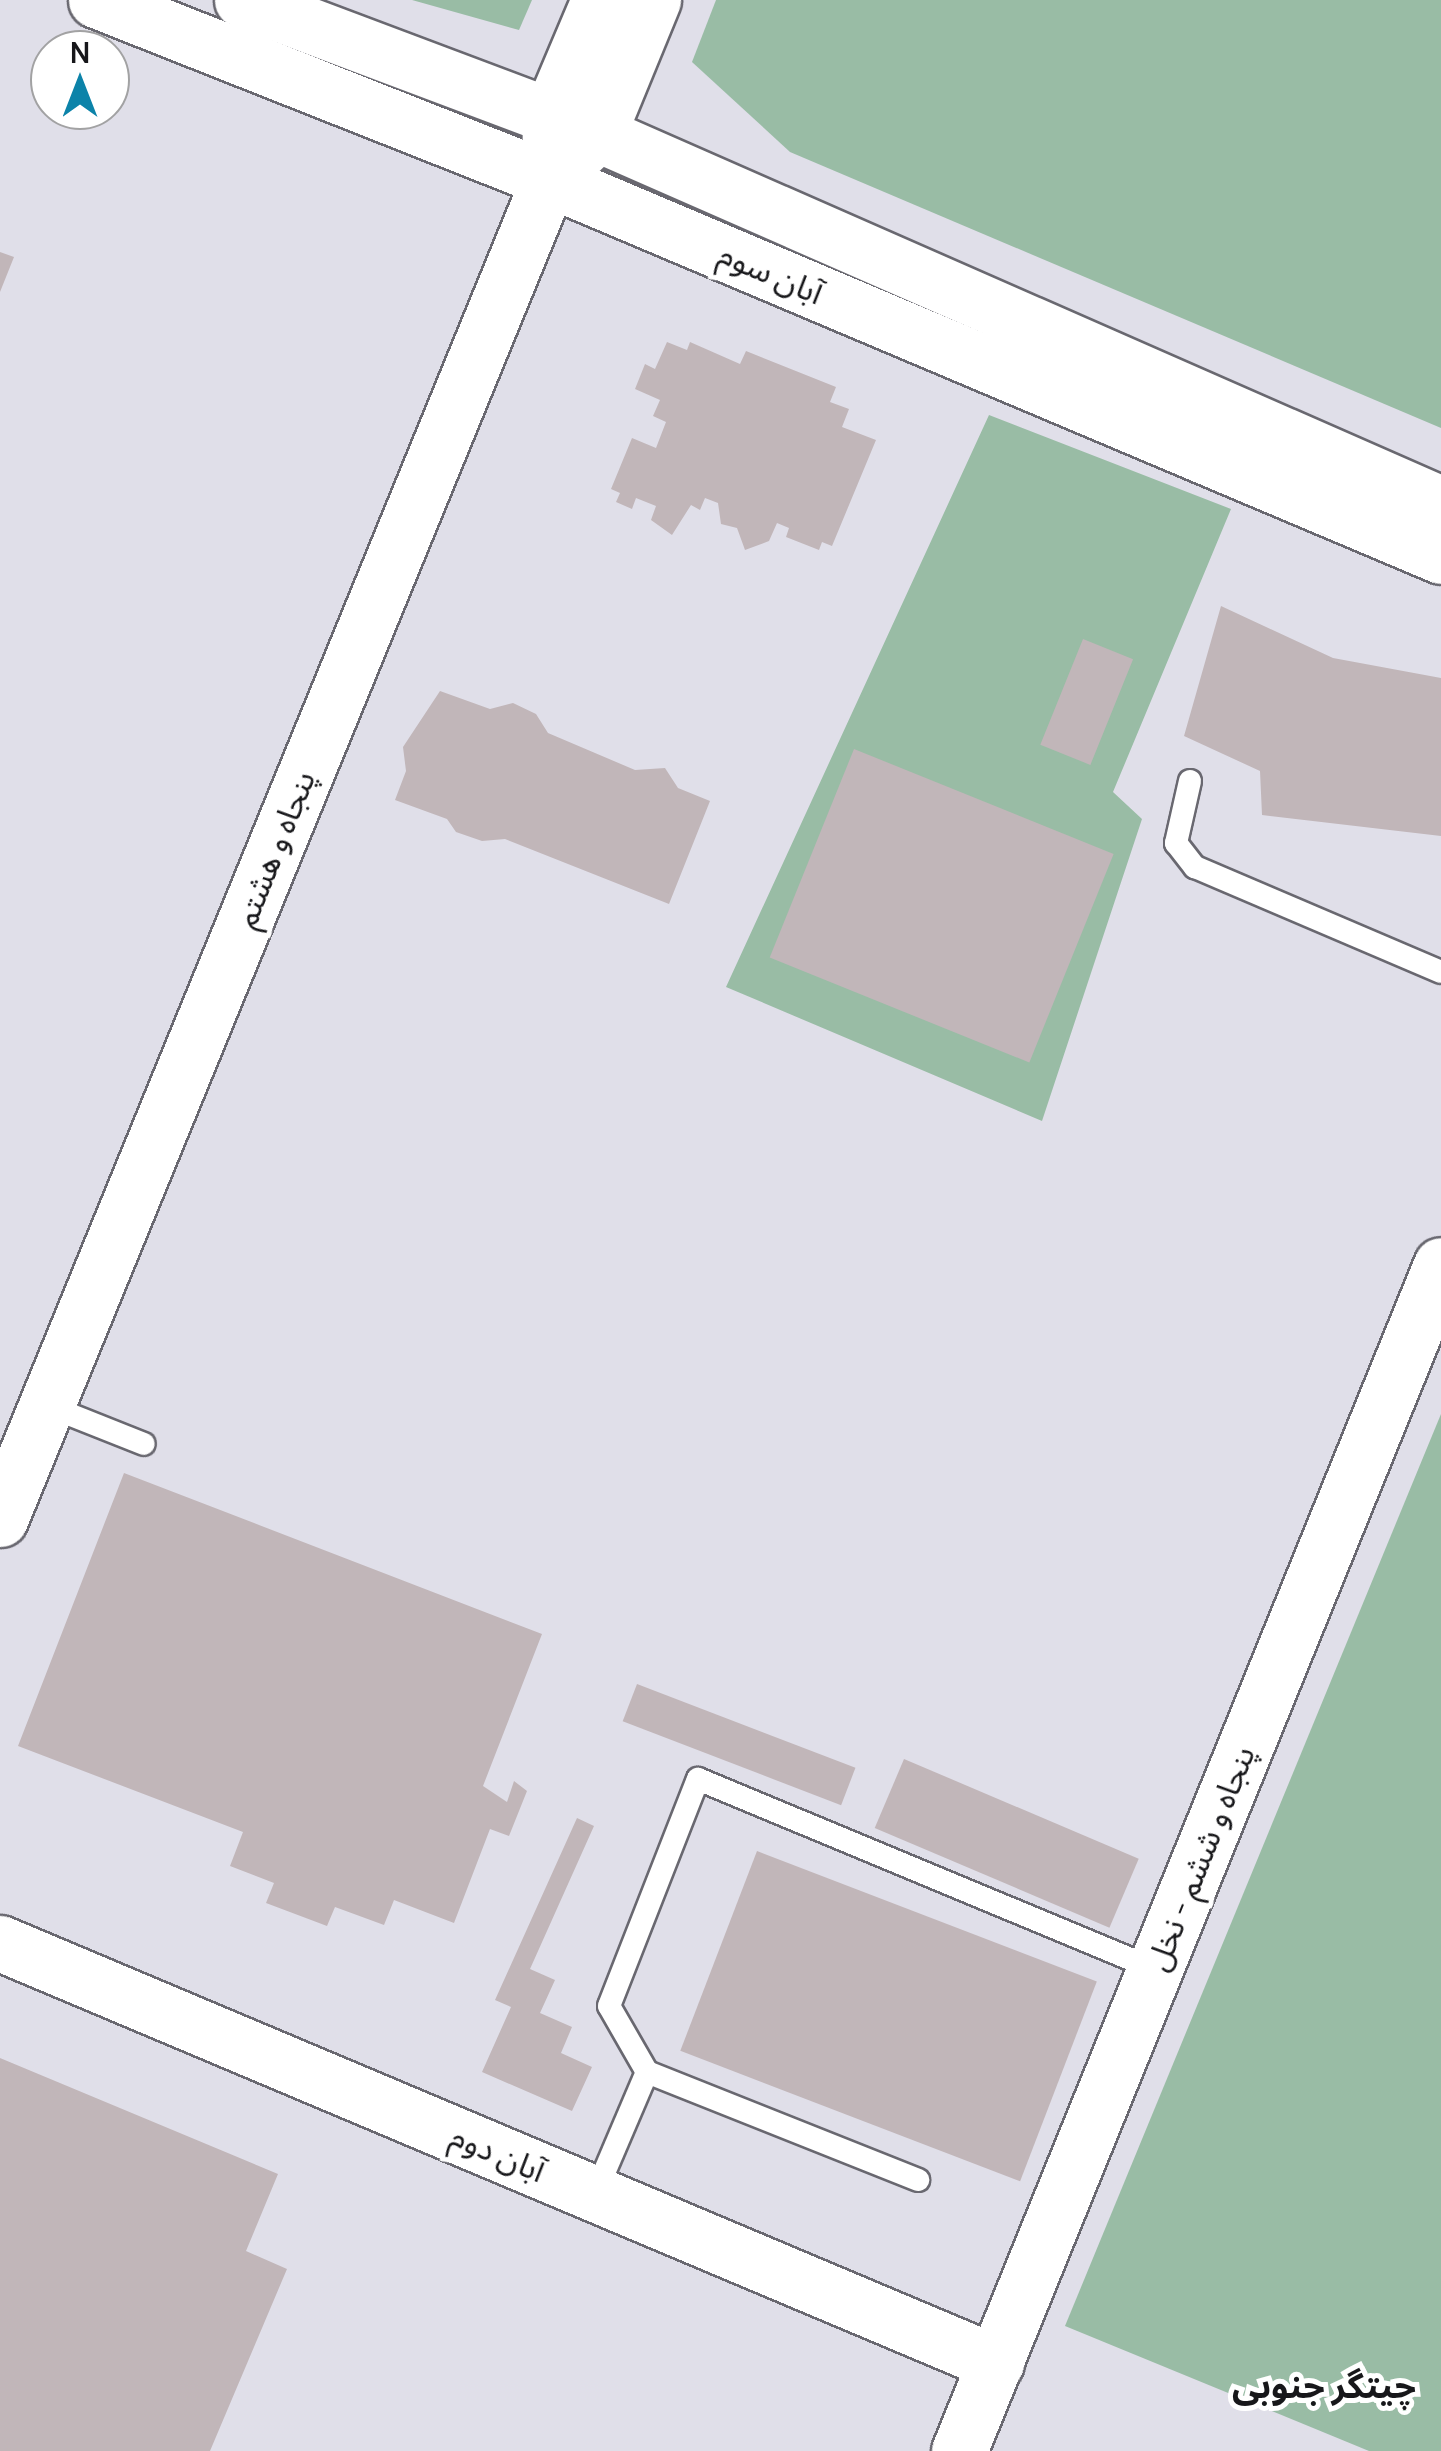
<!DOCTYPE html>
<meta charset="utf-8">
<style>
body{margin:0}
#map{position:relative;width:1441px;height:2451px;overflow:hidden;background:#e0dfe9;font-family:Manrope,"Noto Sans Arabic",sans-serif}
div>[style]{position:absolute}
[style*='--x']{left:calc(var(--x)*1px);top:calc(var(--y)*1px);width:calc(var(--w)*1px);rotate:calc(var(--a)*1deg)}
.green>*{inset:0;background:#99bca5}
.building>*{inset:0;background:#c1b6b9;transform-origin:0 0}
.roads{filter:drop-shadow(2px 0 #696870) drop-shadow(-2px 0 #696870) drop-shadow(0 2px #696870) drop-shadow(0 -2px #696870)}
.service>*{height:22px;margin:-11px;padding:0 11px;transform-origin:11px;border-radius:11px;background:#fff}
.tertiary>*{height:55px;margin:-27.5px;padding:0 27.5px;transform-origin:27.5px;border-radius:27.5px;background:#fff}
span{translate:-50% -50%;white-space:nowrap;text-align:center;line-height:1.15;-webkit-text-stroke:10px #fff;paint-order:stroke}
.street-label{font-size:32px;color:#17171a}
.neighbourhood-label{font-size:35px;color:#17171a;font-weight:700}
.north{position:absolute;left:30px;top:30px;width:100px;height:100px;box-sizing:border-box;background:#fff;border:2px solid #a2a2a3;border-radius:50%;rotate:0deg;font-size:28px;font-weight:700;line-height:40px;text-align:center;color:#17171a}
.north::after{content:'';display:block;margin:auto;width:35px;height:45px;background:#0c83a9;clip-path:polygon(50% 0,100% 100%,50% 72%,0 100%)}
</style>
<div id="map">
<div class="green">
<div style="clip-path:polygon(412px 0,532px 0,519px 30px)"></div>
<div style="clip-path:polygon(716px 0,1441px 0,1441px 428px,790px 152px,692px 62px)"></div>
<div style="clip-path:polygon(989px 415px,1231px 509px,1113px 792px,1142px 819px,1042px 1121px,726px 987px)"></div>
<div style="clip-path:polygon(1441px 1414px,1441px 2451px,1369px 2451px,1065px 2326px)"></div>
</div>
<div class="building">
<div style="clip-path:polygon(0 252px,14px 257px,0 292px)"></div>
<div style="clip-path:polygon(667px 342px,687px 350px,690px 342px,740px 364px,746px 351px,836px 387px,830px 402px,849px 409px,842px 427px,876px 440px,832px 546px,822px 542px,819px 550px,786px 537px,789px 528px,777px 523px,769px 541px,745px 550px,737px 528px,721px 524px,718px 503px,705px 498px,700px 510px,691px 505px,672px 535px,651px 520px,656px 506px,636px 498px,632px 509px,616px 502px,620px 493px,611px 489px,632px 438px,656px 448px,666px 422px,653px 416px,660px 400px,635px 389px,645px 364px,655px 369px)"></div>
<div style="clip-path:polygon(1221px 606px,1333px 658px,1441px 678px,1441px 836px,1262px 815px,1260px 771px,1184px 736px)"></div>
<div style="left:1083px;top:639px;width:54px;height:114px;rotate:22deg"></div>
<div style="clip-path:polygon(440px 691px,490px 709px,513px 703px,536px 714px,548px 733px,635px 770px,665px 768px,678px 788px,710px 801px,669px 904px,505px 839px,482px 841px,456px 832px,447px 819px,395px 800px,406px 771px,403px 747px)"></div>
<div style="left:854px;top:749px;width:280px;height:225px;rotate:22deg"></div>
<div style="clip-path:polygon(124px 1473px,542px 1634px,483px 1786px,507px 1802px,514px 1781px,527px 1791px,509px 1836px,490px 1829px,454px 1923px,394px 1900px,384px 1925px,335px 1907px,327px 1926px,266px 1903px,274px 1883px,230px 1866px,243px 1832px,18px 1746px)"></div>
<div style="left:637px;top:1684px;width:234px;height:40px;rotate:21deg"></div>
<div style="left:904px;top:1759px;width:255px;height:75px;rotate:23deg"></div>
<div style="clip-path:polygon(577px 1818px,594px 1826px,530px 1969px,555px 1980px,540px 2013px,572px 2027px,561px 2053px,592px 2067px,572px 2111px,482px 2072px,511px 2007px,495px 2000px)"></div>
<div style="left:757px;top:1851px;width:364px;height:214px;rotate:21deg"></div>
<div style="clip-path:polygon(0 2058px,278px 2174px,246px 2251px,287px 2269px,210px 2451px,0 2451px)"></div>
</div>
<div class="roads">
<div class="service">
<div style="--x:1190;--y:781;--w:64;--a:102.7"></div>
<div style="--x:1176;--y:843;--w:31;--a:52"></div>
<div style="--x:1195;--y:867;--w:267;--a:23.1"></div>
<div style="--x:46;--y:1405;--w:105;--a:21.7"></div>
<div style="--x:647;--y:2072;--w:292;--a:21.7"></div>
<div style="--x:595;--y:2194;--w:133;--a:-66.9"></div>
<div style="--x:647;--y:2072;--w:76;--a:-119.9"></div>
<div style="--x:609;--y:2006;--w:244;--a:-68.6"></div>
<div style="--x:698;--y:1779;--w:495;--a:22.6"></div>
</div>
<div class="tertiary">
<div style="--x:96;--y:0;--w:487;--a:21.6"></div>
<div style="--x:549;--y:179;--w:968;--a:22.91"></div>
<div style="--x:242;--y:0;--w:380;--a:20.6"></div>
<div style="--x:598;--y:134;--w:921;--a:23.7"></div>
<div style="--x:570;--y:160;--w:38;--a:-43"></div>
<div style="--x:598;--y:134;--w:145;--a:-67.7"></div>
<div style="--x:0;--y:1519;--w:1448;--a:-67.72"></div>
<div style="--x:549;--y:179;--w:63;--a:-89.1"></div>
<div style="--x:550;--y:116;--w:126;--a:-67.1"></div>
<div style="--x:0;--y:1943;--w:1081;--a:22.86"></div>
<div style="--x:959;--y:2451;--w:1280;--a:-67.88"></div>
</div>
</div>
<div class="street-label">
<span style="left:771px;top:273px;rotate:23deg">آبان سوم</span>
<span style="left:274px;top:849px;rotate:-68deg">پنجاه و هشتم</span>
<span style="left:1200px;top:1858px;rotate:-68deg">پنجاه و ششم - نخل</span>
<span style="left:498px;top:2153px;rotate:23deg">آبان دوم</span>
</div>
<div class="neighbourhood-label">
<span style="left:1324px;top:2385px">چیتگر جنوبی</span>
</div>
<div class="north">N</div>
</div>
